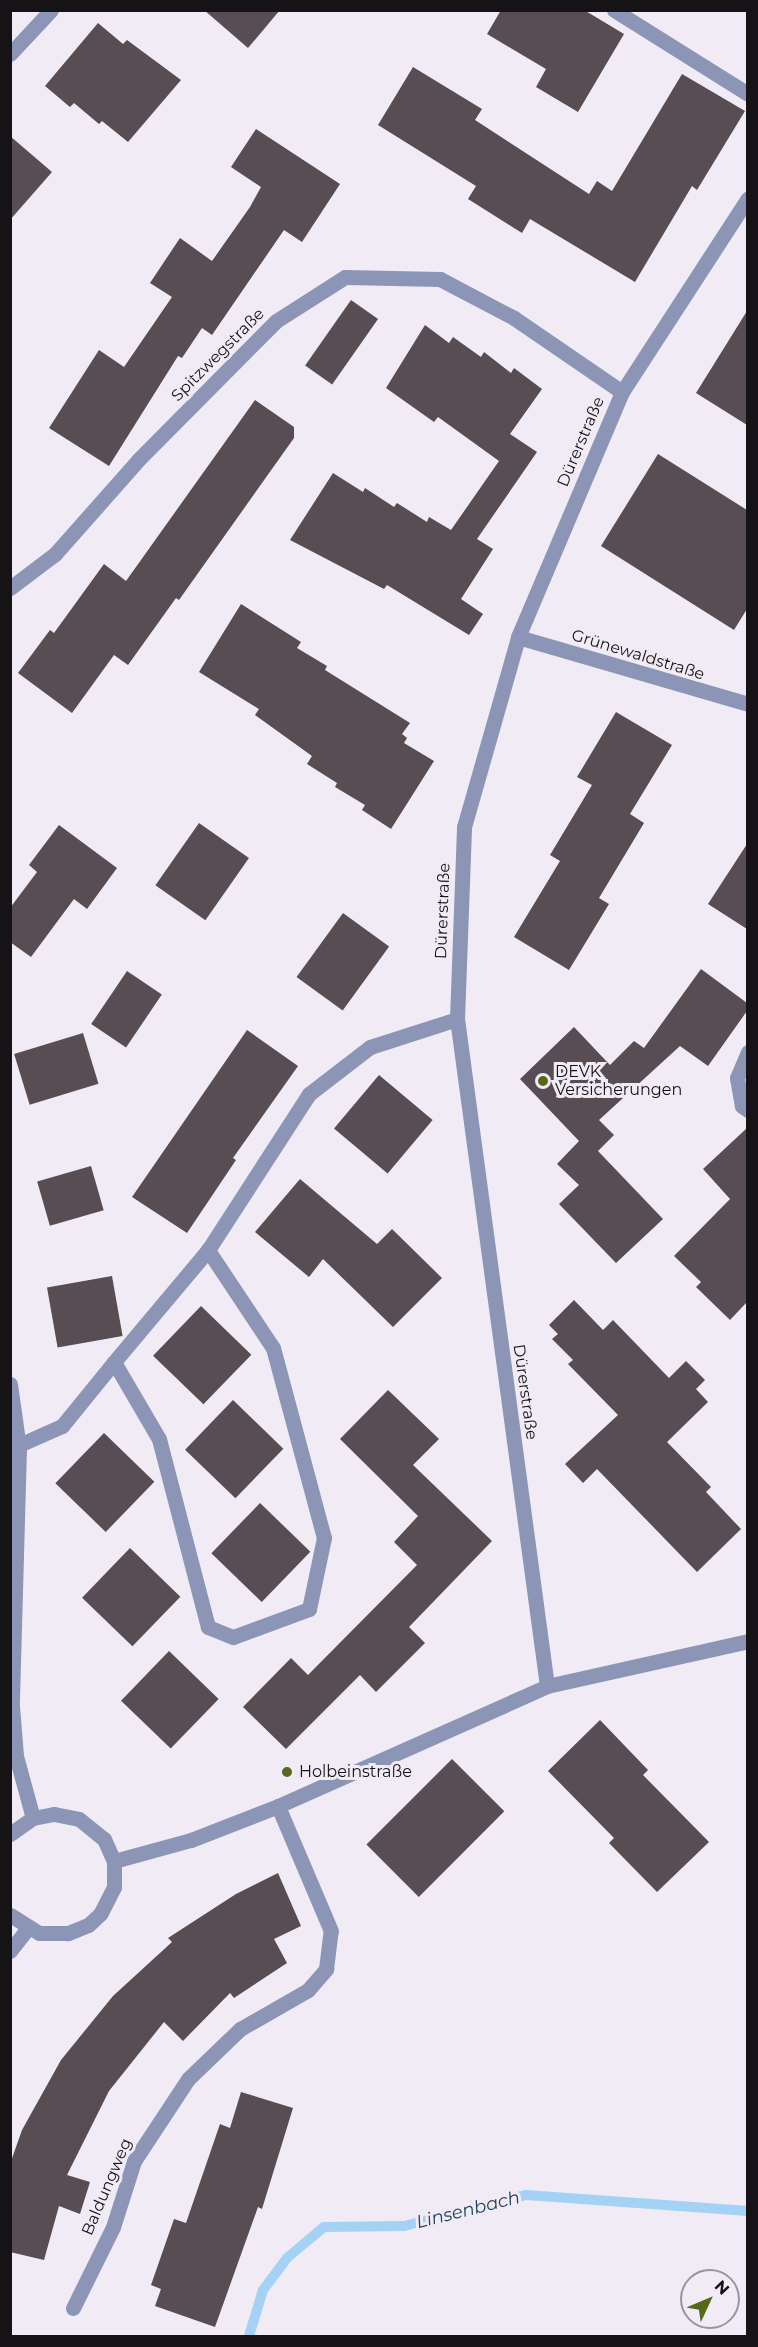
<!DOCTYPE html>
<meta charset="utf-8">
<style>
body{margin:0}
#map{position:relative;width:758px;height:2347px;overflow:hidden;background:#f1ebf6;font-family:Montserrat,sans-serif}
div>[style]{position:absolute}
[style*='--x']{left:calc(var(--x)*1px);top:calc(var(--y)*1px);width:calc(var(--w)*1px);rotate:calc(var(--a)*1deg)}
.stream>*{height:10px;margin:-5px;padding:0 5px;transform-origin:5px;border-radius:5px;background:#a4d2f5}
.building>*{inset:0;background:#574d52;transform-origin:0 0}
.minor>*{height:15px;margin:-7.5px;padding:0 7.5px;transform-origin:7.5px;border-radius:7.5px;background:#8d95b7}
.dots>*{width:16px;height:16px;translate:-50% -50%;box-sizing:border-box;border:3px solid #f1ebf6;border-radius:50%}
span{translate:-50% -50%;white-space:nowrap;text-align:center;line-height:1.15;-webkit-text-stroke:6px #f1ebf6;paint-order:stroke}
.street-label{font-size:16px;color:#161317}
.poi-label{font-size:16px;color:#161317}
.left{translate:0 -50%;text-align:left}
.water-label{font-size:18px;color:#1e4159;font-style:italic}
.frame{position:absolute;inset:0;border:12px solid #161317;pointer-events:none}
.north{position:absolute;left:680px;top:2269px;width:60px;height:60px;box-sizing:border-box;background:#f1ebf6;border:2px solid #99959d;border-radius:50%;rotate:46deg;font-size:16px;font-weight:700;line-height:24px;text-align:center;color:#161317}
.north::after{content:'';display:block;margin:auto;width:21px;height:27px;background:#546a18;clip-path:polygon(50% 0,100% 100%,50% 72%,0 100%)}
</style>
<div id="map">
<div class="stream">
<div style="--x:249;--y:2336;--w:48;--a:-73.1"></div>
<div style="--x:263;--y:2290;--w:40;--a:-53"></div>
<div style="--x:287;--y:2258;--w:48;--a:-40"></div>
<div style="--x:324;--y:2227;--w:80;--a:-0.7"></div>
<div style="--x:404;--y:2226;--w:126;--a:-14.3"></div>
<div style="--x:526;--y:2195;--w:223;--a:4.1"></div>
</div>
<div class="building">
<div style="clip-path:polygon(204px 10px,280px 10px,248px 48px)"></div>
<div style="clip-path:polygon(501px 10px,584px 10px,624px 34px,578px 112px,536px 87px,546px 69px,487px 34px)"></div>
<div style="clip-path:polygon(98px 23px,123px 44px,127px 40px,181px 80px,128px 142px,102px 121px,99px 124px,74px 103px,70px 107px,45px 86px)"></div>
<div style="clip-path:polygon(413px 67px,482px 109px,475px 120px,589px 194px,597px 181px,612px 191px,682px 74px,745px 111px,697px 190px,692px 186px,635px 282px,530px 219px,522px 233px,468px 199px,476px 186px,378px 125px)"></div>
<div style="clip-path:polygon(256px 129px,340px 184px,302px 242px,284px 230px,212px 335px,202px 328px,182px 358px,178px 356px,109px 466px,49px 428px,99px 350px,124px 367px,172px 297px,150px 283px,180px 238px,212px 261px,250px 207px,261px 187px,231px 167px)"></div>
<div style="clip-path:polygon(10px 136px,52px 172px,10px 220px)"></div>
<div style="left:351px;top:300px;width:33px;height:80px;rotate:35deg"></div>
<div style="clip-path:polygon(747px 311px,747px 425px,696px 393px)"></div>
<div style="clip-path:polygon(425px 325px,449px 343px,453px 337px,481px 357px,484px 352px,511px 373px,514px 368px,542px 389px,510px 434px,537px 452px,477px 539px,493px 549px,461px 599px,483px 614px,469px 635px,387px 585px,384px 589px,290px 540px,333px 473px,363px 492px,365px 488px,394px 507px,397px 503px,427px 522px,429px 517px,451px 530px,499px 461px,438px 417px,434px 422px,386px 388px)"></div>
<div style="clip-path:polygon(255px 400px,294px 427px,294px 438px,179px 600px,176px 598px,128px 665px,114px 655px,72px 713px,18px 673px,50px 630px,54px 633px,104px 564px,126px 581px)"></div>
<div style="clip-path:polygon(658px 454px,747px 510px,747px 609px,734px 630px,601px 546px)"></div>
<div style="clip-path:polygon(241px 604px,301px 642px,297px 648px,327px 666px,325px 670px,410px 723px,402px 734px,407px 738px,404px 743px,434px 761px,391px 829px,362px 810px,365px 805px,335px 787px,337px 783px,307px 764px,312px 756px,255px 715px,259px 709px,199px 672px)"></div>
<div style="clip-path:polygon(616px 712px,672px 745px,630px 814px,644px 823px,599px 898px,609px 904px,569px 970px,514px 937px,560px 861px,550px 855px,592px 785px,577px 777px)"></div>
<div style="left:199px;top:823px;width:61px;height:76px;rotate:35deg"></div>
<div style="clip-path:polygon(59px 825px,117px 868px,87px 909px,74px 899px,31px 957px,10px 942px,10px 908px,37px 872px,29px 865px)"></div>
<div style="clip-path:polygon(747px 844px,747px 929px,708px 904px)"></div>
<div style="left:343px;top:913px;width:57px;height:79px;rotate:36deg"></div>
<div style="clip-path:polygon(701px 969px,747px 1003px,747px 1011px,708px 1066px,680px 1046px,599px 1120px,614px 1135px,598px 1151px,663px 1219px,616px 1263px,559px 1204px,579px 1185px,557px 1164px,579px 1141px,520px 1079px,574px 1027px,610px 1065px,634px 1041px,644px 1048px)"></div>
<div style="left:127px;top:971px;width:42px;height:64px;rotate:34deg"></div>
<div style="clip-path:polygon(247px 1030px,298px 1066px,233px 1158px,236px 1160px,187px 1233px,132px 1197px)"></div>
<div style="left:83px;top:1033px;width:53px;height:72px;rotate:73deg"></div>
<div style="left:379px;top:1075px;width:70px;height:70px;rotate:40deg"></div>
<div style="clip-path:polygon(747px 1128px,747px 1302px,730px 1320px,696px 1287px,701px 1282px,674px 1256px,730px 1199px,703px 1169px)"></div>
<div style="left:91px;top:1166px;width:46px;height:56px;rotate:74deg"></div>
<div style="clip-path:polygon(300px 1179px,377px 1244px,392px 1229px,442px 1278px,393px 1327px,323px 1259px,309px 1277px,255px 1232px)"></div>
<div style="left:112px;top:1276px;width:61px;height:66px;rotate:80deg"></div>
<div style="clip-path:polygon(574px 1300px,603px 1330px,613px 1320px,669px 1378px,686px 1361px,705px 1380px,696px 1389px,708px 1402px,667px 1442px,711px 1487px,706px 1492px,741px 1529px,697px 1572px,597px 1469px,583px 1483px,565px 1464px,618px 1415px,568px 1364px,573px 1360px,552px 1339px,558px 1334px,549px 1325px)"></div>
<div style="left:201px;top:1306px;width:70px;height:69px;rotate:44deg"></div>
<div style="clip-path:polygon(388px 1390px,439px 1439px,413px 1465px,492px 1541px,409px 1627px,425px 1643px,376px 1692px,360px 1675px,286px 1749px,243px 1707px,291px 1658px,308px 1675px,417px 1565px,394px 1542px,418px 1516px,340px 1439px)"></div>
<div style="left:233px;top:1400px;width:70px;height:69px;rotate:44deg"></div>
<div style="left:104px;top:1433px;width:70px;height:70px;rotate:44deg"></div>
<div style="left:260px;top:1503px;width:70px;height:70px;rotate:44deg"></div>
<div style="left:130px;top:1548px;width:70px;height:69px;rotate:44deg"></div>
<div style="left:169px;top:1651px;width:69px;height:69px;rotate:44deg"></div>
<div style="clip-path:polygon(600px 1720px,648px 1770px,643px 1775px,709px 1842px,657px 1892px,609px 1843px,614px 1838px,548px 1771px)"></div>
<div style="left:452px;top:1759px;width:74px;height:121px;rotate:45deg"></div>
<div style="clip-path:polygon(278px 1873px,301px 1926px,274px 1939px,287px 1963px,234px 1998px,230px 1993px,183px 2041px,164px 2022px,109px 2091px,67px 2175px,90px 2182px,80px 2214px,59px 2206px,44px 2260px,10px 2252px,10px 2164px,22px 2130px,61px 2060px,113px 1996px,172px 1942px,168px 1938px,236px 1894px)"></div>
<div style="clip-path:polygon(241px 2092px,293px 2108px,262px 2209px,258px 2207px,215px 2327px,155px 2306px,161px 2289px,151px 2285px,174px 2219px,186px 2223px,220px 2124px,230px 2128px)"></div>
</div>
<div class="minor">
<div style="--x:614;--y:10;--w:158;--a:32.1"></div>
<div style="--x:10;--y:54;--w:60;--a:-47"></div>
<div style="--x:10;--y:588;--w:56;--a:-37.1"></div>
<div style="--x:55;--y:554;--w:127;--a:-48.5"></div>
<div style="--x:139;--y:459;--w:194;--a:-45.2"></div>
<div style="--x:276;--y:321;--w:82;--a:-32.5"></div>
<div style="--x:345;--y:277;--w:95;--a:1.2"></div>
<div style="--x:440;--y:279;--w:84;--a:27.8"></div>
<div style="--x:514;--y:318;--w:131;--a:34.4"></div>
<div style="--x:518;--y:637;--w:240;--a:16.2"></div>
<div style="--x:748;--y:1052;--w:28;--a:113"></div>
<div style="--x:737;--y:1078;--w:28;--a:80"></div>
<div style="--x:742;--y:1106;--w:7;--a:34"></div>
<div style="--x:114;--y:1362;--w:146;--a:-50"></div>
<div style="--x:10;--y:1384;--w:65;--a:82"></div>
<div style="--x:19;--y:1448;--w:258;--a:91.6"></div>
<div style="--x:12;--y:1706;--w:50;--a:85.4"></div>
<div style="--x:16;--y:1756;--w:64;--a:74.7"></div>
<div style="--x:10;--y:1449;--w:57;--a:-23.9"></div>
<div style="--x:62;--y:1426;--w:82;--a:-50.9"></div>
<div style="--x:114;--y:1362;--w:89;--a:59.7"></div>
<div style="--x:159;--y:1439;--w:194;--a:75.4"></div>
<div style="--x:208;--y:1627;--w:27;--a:22"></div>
<div style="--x:233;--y:1637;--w:81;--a:-20.2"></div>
<div style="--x:309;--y:1609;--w:73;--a:-78.1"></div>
<div style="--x:324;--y:1538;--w:197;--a:-105"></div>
<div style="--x:273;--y:1348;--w:118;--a:-123.6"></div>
<div style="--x:208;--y:1250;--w:186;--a:-57.1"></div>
<div style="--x:309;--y:1094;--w:77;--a:-37.6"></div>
<div style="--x:370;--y:1047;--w:91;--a:-17.8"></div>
<div style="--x:547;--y:1686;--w:673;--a:-97.68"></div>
<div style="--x:457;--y:1019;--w:192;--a:-87.9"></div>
<div style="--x:464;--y:827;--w:198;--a:-74.1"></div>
<div style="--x:518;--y:637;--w:266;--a:-67"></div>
<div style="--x:622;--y:392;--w:231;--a:-57"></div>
<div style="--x:10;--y:1834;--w:28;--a:-35"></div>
<div style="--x:33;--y:1818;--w:21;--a:-11"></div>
<div style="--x:54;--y:1814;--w:25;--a:11"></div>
<div style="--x:79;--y:1819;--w:32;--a:39"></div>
<div style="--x:104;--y:1839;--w:24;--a:66"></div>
<div style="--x:114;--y:1861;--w:26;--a:90"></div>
<div style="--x:114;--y:1887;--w:30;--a:117"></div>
<div style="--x:100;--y:1914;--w:16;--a:137"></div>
<div style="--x:88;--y:1925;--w:22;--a:158"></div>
<div style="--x:68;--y:1933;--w:29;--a:180"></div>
<div style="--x:39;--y:1933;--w:34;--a:-148"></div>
<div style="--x:114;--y:1861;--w:80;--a:-15.3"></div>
<div style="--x:191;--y:1840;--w:93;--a:-21.3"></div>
<div style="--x:278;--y:1806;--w:295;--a:-24"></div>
<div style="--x:547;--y:1686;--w:206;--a:-12.6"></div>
<div style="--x:10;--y:1951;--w:29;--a:-52"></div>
<div style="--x:73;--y:2308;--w:90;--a:-63.7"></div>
<div style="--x:113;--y:2227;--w:69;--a:-72.3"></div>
<div style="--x:134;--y:2161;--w:98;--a:-56.6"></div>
<div style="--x:188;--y:2079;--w:72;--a:-43.9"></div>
<div style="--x:240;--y:2029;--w:78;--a:-29.8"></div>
<div style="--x:308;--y:1990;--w:28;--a:-49"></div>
<div style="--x:326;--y:1969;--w:38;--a:-83"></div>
<div style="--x:331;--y:1931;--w:136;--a:-113"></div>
</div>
<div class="dots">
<div style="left:543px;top:1081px;background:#546a18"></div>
<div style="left:287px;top:1772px;background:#546a18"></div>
</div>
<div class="street-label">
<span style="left:218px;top:355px;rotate:-45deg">Spitzwegstraße</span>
<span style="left:581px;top:442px;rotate:-67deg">Dürerstraße</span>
<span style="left:638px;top:655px;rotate:17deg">Grünewaldstraße</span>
<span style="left:443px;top:911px;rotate:-88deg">Dürerstraße</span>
<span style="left:525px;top:1392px;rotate:82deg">Dürerstraße</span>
<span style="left:107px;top:2187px;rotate:-67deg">Baldungweg</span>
</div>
<div class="poi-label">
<span class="left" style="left:555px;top:1081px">DEVK<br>Versicherungen</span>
<span class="left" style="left:299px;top:1772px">Holbeinstraße</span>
</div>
<div class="water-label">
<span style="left:468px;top:2210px;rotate:-14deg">Linsenbach</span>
</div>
<div class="frame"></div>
<div class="north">N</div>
</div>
